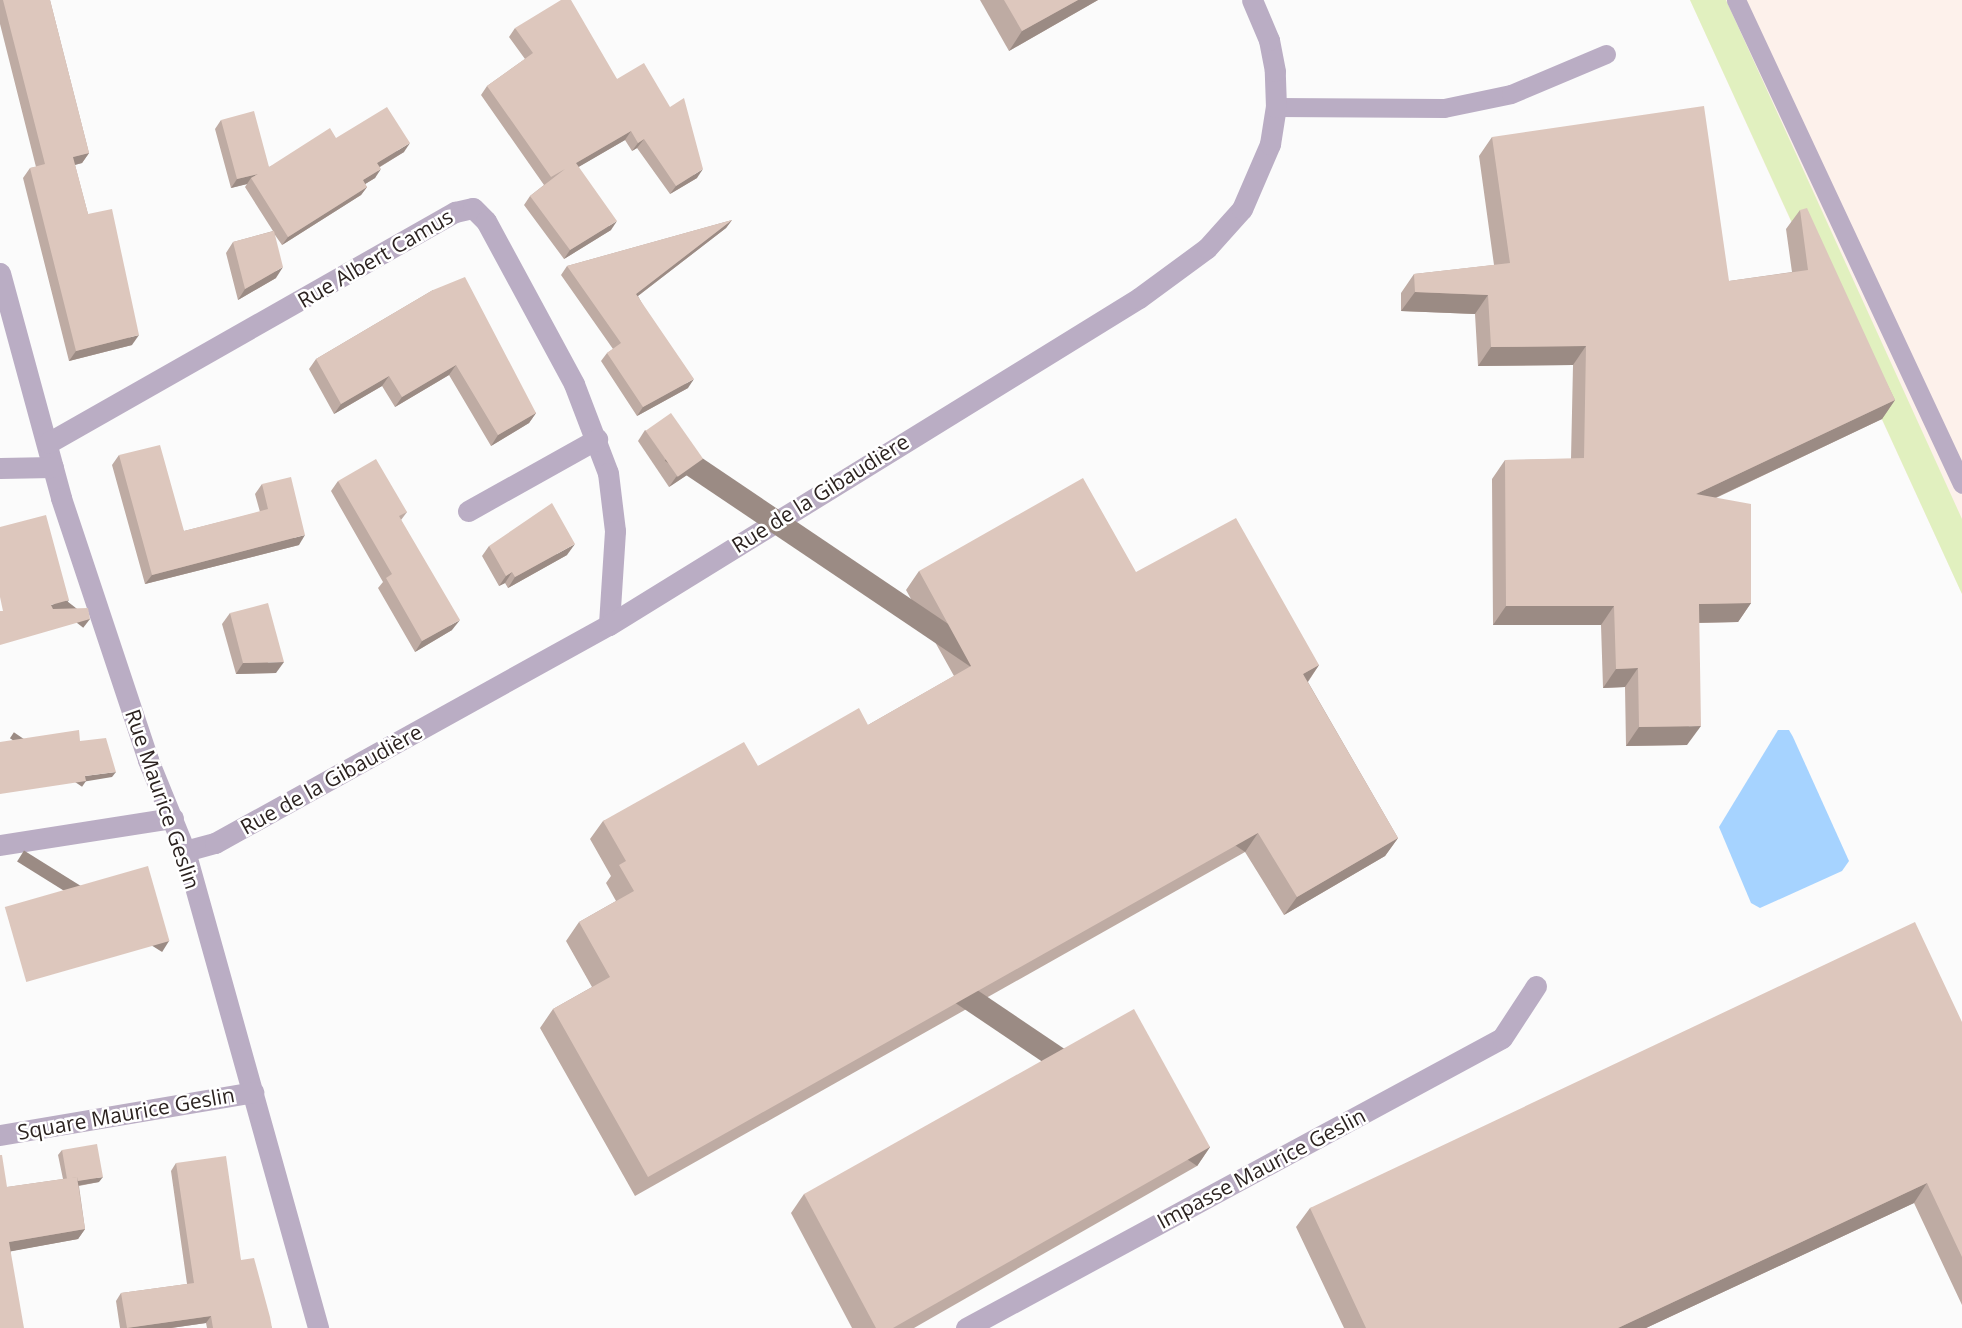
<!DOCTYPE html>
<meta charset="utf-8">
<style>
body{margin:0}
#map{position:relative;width:1962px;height:1328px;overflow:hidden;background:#fbfbfb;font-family:"Open Sans",sans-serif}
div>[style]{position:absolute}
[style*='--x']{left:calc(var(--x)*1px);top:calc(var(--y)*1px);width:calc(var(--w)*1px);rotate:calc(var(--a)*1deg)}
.built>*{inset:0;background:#fdf1eb}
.green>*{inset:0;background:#e1f0bf}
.water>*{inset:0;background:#a6d3ff}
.lane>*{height:19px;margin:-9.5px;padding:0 9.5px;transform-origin:9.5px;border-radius:9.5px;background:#baadc4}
.street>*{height:21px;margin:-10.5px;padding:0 10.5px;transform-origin:10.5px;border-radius:10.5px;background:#baadc4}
.wall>*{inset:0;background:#beaba3}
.shaded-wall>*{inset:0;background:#9b8b84;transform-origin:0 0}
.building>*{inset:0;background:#ddc7bd;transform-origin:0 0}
span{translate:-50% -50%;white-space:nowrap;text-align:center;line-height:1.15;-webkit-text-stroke:5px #fff;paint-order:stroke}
.street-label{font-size:21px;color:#2c2320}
</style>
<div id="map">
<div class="built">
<div style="clip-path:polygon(1690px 0,1962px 0,1962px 594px,1814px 272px)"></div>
</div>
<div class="green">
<div style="clip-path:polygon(1690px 0,1726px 0,1962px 519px,1962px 594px)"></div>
</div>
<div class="water">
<div style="clip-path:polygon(1778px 730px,1789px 730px,1793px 737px,1849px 861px,1842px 871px,1760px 908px,1751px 903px,1719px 827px)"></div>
</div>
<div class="lane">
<div style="--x:1736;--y:0;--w:534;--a:64.97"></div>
<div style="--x:1276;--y:107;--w:168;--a:0.3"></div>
<div style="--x:1444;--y:108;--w:68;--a:-11.8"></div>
<div style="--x:1511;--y:94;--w:103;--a:-22.8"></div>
</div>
<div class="street">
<div style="--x:0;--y:273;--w:233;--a:74.8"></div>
<div style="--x:61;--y:498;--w:276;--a:71.6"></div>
<div style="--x:148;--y:760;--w:98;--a:67.9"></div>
<div style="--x:185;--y:851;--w:495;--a:74.4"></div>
<div style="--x:48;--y:443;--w:468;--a:-29.6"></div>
<div style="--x:455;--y:212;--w:18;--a:-13"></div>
<div style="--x:473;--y:208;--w:18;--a:45"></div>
<div style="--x:486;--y:221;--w:185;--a:61.6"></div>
<div style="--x:574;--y:384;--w:95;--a:69.1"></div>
<div style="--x:608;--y:473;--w:58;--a:83.1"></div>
<div style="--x:615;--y:531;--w:94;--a:93.7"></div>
<div style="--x:0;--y:468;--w:53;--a:-1.1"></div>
<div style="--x:468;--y:511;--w:148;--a:-29.2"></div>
<div style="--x:0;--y:845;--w:175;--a:-8.9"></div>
<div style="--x:185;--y:851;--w:31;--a:-15"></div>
<div style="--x:215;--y:843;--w:450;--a:-29"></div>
<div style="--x:609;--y:625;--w:623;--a:-31.67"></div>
<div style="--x:1139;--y:298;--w:84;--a:-36.3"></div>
<div style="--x:1207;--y:248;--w:52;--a:-48.1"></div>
<div style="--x:1242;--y:209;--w:71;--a:-66.7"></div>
<div style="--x:1270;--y:144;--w:37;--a:-81"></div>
<div style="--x:1276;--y:107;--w:36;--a:-92"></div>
<div style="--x:1275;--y:71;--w:32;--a:-101"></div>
<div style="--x:1269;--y:40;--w:43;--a:-113"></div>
<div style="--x:0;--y:1135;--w:257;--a:-9.6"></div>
<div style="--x:966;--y:1328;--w:609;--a:-28.42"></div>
<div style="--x:1502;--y:1038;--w:62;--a:-56.8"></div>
</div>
<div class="wall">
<div style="clip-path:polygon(0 0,50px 0,89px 153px,82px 163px,75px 165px,88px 214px,132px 345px,69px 361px,23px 178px,30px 168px,36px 167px,0 24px)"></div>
<div style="clip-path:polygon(980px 0,1098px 0,1009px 51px)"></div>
<div style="clip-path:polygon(515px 28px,617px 79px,697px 178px,670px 194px,637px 148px,632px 151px,625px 140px,578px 167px,611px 230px,564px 259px,524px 205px,530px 196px,544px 185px,481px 95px,487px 86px,525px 59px,509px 37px)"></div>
<div style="clip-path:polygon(221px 120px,269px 167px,336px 138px,404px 152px,380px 167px,375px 178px,365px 184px,367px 187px,361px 195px,282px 245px,275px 235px,276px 278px,238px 300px,226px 253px,233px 242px,273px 231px,245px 187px,247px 184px,231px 188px,215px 129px)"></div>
<div style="clip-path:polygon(1492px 137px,1729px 281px,1792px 272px,1786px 229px,1800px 210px,1895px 400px,1882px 419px,1716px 498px,1751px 603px,1738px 622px,1699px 623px,1687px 745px,1626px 746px,1625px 687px,1603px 688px,1601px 625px,1493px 625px,1492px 479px,1505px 460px,1571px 459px,1573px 365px,1478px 366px,1475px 314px,1401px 311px,1401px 293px,1414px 274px,1494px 265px,1479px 156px)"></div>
<div style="clip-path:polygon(732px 220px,726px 228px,638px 296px,688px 388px,637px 416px,601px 361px,607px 353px,613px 349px,561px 275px,567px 266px)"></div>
<div style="clip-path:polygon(433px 290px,536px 413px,529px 423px,491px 446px,449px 375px,395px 407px,382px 386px,334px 414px,309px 369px,316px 359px)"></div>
<div style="clip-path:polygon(645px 430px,696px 469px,669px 487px,638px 441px)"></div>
<div style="clip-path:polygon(119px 455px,184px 531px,260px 512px,255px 494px,262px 484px,299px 545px,145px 584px,112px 465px)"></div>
<div style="clip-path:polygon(338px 481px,407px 512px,401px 520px,452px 630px,415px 652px,378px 588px,383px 582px,331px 491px)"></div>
<div style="clip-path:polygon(489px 546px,567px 555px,508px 588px,505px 583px,499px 586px,482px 556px)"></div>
<div style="clip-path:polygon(919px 571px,1136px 572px,1319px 665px,1308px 682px,1398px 838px,1385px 856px,1284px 915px,1245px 852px,635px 1196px,540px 1028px,553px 1009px,592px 987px,566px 941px,579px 922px,616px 901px,606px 883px,611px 876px,590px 839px,603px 821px,758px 766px,868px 725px,954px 676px,906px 590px)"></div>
<div style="clip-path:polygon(230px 613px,276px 673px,236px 674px,222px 624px)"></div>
<div style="clip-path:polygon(1962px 1022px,1962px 1305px,1914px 1203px,1646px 1328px,1344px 1328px,1296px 1227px,1310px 1208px)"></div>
<div style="clip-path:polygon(1210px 1147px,1197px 1166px,914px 1328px,852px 1328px,791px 1213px,804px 1194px)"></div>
<div style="clip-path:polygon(62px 1150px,99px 1182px,79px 1186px,85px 1229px,78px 1239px,11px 1251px,0 1328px,7px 1187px,63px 1179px,58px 1155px)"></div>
<div style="clip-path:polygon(176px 1163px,241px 1260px,272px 1328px,207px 1328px,206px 1323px,171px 1328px,120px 1328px,116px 1301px,121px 1293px,187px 1284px,171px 1171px)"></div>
</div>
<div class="shaded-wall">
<div style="clip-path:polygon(1078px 0,1098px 0,1009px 51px,1022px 31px)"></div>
<div style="clip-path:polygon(631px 131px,625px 140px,570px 172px,576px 163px)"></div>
<div style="clip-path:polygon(644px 139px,637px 148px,632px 151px,638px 143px)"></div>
<div style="clip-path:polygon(410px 143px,404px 152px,371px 172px,377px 163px)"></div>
<div style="clip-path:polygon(89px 153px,82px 163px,66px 167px,73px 157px)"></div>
<div style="clip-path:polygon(381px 169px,375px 178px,357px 189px,363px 180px)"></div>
<div style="clip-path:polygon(703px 169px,697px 178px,670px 194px,676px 186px)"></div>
<div style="clip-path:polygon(258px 174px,251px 178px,247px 184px,231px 188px,237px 179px)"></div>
<div style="clip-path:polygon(367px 187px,361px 195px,282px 245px,288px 237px)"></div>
<div style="clip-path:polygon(732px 220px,726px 228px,630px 302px,636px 294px)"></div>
<div style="clip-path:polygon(617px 221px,611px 230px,564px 259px,570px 250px)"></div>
<div style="clip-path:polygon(283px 267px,276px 278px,238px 300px,245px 289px)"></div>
<div style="clip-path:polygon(1415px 292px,1488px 295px,1475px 314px,1401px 311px)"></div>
<div style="clip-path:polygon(139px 335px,132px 345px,69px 361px,76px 351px)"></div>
<div style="clip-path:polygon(1586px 346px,1573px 365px,1478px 366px,1491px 347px)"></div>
<div style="clip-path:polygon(456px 365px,449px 375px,395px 407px,402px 397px)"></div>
<div style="clip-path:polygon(389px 376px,382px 386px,334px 414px,341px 404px)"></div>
<div style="clip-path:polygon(694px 379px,688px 388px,637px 416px,643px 407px)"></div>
<div style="clip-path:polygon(1895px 400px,1882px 419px,1683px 513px,1696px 494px)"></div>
<div style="clip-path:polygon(536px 413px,529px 423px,491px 446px,498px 435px)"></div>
<div style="clip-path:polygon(703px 459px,696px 469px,669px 487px,676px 477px)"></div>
<div style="clip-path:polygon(305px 535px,299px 545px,145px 584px,152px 575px)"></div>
<div style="clip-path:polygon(575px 544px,567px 555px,508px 588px,515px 577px)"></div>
<div style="clip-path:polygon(512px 572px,505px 583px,499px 586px,506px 576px)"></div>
<div style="clip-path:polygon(69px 600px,62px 609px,45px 614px,51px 605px)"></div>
<div style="clip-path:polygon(1751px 603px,1738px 622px,1686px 623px,1699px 604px)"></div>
<div style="clip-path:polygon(1506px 606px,1614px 606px,1601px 625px,1493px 625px)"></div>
<div style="left:90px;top:619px;width:11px;height:94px;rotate:128deg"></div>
<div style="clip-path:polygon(460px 620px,452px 630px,415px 652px,422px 641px)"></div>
<div style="clip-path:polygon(284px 662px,276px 673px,236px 674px,243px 663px)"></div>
<div style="clip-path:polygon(1319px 665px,1306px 684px,1303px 674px)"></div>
<div style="clip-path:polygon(1638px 668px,1625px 687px,1603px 688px,1616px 669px)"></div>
<div style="clip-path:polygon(1701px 726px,1687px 745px,1626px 746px,1639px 727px)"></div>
<div style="clip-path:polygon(116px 772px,112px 777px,82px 782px,85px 776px)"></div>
<div style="left:86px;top:781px;width:7px;height:87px;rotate:124deg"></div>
<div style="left:1258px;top:833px;width:23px;height:700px;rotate:124deg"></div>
<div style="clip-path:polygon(1398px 838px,1385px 856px,1284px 915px,1297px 897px)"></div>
<div style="left:169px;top:941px;width:13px;height:171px;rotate:122deg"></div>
<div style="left:1210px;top:1147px;width:23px;height:365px;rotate:124deg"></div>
<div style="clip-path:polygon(103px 1177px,99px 1182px,64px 1188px,68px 1182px)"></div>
<div style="clip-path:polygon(1927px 1183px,1914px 1203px,1646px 1328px,1618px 1328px)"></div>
<div style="clip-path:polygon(85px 1229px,78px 1239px,2px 1253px,9px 1242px)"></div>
<div style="clip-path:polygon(211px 1316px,206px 1323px,171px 1328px,126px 1328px)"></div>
</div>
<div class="building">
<div style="clip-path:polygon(3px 0,50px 0,89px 153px,73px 157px,88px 214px,112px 209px,139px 335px,76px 351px,30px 168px,45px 164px)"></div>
<div style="clip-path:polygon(561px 0,571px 0,617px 79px,644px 63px,670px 107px,684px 98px,703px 169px,676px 186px,644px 139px,638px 143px,631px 131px,576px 163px,617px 221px,570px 250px,530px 196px,565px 169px,551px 177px,487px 86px,533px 53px,515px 28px)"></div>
<div style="clip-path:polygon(1004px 0,1078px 0,1022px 31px)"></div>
<div style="clip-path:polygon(1704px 106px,1729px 281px,1808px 270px,1800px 210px,1807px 208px,1895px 400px,1696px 494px,1751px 504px,1751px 603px,1699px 604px,1701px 726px,1639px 727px,1638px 668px,1616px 669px,1614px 606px,1506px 606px,1505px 460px,1584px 458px,1586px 346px,1491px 347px,1488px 295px,1415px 292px,1414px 274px,1510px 263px,1492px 137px)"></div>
<div style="clip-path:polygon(387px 107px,410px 143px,377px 163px,381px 169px,363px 180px,367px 187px,288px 237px,251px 178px,258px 174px,237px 179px,221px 120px,254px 111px,269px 167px,330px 128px,336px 138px)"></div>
<div style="clip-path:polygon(732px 220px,636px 294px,694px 379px,643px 407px,607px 353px,621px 343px,567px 266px)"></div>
<div style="clip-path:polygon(274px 231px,283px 267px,245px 289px,233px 242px)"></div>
<div style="clip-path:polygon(465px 277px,536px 413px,498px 435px,456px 365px,402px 397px,389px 376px,341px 404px,316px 359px,433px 290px)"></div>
<div style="left:671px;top:413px;width:56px;height:31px;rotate:55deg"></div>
<div style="clip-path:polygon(160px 445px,184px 531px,268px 509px,262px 484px,291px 477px,305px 535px,152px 575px,119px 455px)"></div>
<div style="clip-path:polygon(376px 459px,407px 512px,399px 516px,460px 620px,422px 641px,386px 578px,392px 574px,338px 481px)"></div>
<div style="clip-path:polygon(1083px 478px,1136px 572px,1236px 518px,1319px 665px,1303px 674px,1398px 838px,1297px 897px,1258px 833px,648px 1177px,553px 1009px,610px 977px,579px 922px,634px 891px,619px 865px,626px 861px,603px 821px,744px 742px,758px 766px,859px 708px,868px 725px,971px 666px,919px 571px)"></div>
<div style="clip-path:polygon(552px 503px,575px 544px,515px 577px,512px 572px,506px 576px,489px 546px)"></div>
<div style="clip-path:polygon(46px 515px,69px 600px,51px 605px,53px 609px,88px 608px,90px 619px,0 645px,0 611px,3px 611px,0 597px,0 527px)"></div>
<div style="clip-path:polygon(268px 603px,284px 662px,243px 663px,230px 613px)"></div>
<div style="clip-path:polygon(79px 730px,80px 741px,106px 738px,116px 772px,85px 776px,86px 781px,0 794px,0 742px)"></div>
<div style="left:148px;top:866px;width:78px;height:149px;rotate:74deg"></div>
<div style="clip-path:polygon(1915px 922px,1962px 1022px,1962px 1257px,1927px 1183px,1618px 1328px,1366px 1328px,1310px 1208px)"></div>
<div style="clip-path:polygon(1134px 1009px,1210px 1147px,893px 1328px,876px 1328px,804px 1194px)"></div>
<div style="clip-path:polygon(97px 1144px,103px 1177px,78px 1181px,77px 1177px,67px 1179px,62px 1150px)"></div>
<div style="clip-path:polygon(0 1155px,2px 1155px,7px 1187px,77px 1177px,85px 1229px,9px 1242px,24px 1328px,0 1328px)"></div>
<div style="clip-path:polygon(226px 1156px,241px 1260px,254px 1258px,270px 1317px,272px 1328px,213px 1328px,211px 1316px,127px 1328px,121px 1293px,194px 1283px,176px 1163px)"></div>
</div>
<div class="street-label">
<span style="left:375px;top:258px;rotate:-30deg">Rue Albert Camus</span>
<span style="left:820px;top:493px;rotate:-32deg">Rue de la Gibaudière</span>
<span style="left:331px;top:779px;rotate:-29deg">Rue de la Gibaudière</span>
<span style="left:163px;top:799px;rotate:71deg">Rue Maurice Geslin</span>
<span style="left:126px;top:1113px;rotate:-10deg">Square Maurice Geslin</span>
<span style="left:1261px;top:1168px;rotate:-28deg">Impasse Maurice Geslin</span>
</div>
</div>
